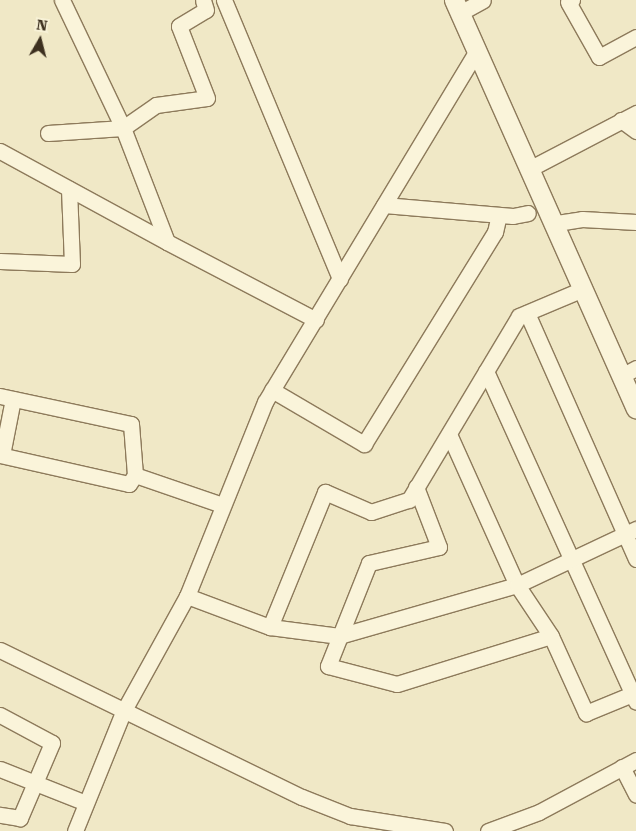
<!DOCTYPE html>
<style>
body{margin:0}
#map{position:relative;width:636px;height:831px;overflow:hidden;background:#f0e8c6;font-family:"Roboto Serif",serif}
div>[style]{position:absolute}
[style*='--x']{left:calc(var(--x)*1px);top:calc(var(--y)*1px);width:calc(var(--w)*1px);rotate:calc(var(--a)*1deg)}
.roads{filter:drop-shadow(1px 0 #8d7a5b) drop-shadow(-1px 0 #8d7a5b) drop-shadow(0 1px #8d7a5b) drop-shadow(0 -1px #8d7a5b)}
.minor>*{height:15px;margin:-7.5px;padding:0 7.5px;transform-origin:7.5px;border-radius:7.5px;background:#faf4da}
.tertiary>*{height:19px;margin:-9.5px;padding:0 9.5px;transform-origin:9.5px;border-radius:9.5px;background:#faf4da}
span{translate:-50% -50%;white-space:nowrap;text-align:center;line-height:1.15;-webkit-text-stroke:5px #f7f1d6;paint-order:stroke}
.north{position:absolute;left:15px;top:15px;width:50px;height:50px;-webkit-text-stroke:4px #f7f1d6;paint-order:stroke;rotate:8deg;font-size:14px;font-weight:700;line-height:20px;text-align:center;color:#3d301f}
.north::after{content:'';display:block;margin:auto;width:18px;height:22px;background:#3d301f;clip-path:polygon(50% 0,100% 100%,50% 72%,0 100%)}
</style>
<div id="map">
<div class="roads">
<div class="minor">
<div style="--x:62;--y:0;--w:142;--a:64.5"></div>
<div style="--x:123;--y:128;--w:122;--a:68.9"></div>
<div style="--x:167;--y:242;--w:168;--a:27.6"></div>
<div style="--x:224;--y:0;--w:302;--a:67.4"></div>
<div style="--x:572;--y:0;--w:4;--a:153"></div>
<div style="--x:568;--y:2;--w:63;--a:60.6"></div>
<div style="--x:599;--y:57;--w:42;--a:-28.4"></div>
<div style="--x:460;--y:13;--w:26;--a:-29"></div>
<div style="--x:621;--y:120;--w:19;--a:36"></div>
<div style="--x:48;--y:133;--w:75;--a:-3.8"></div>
<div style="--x:123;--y:128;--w:40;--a:-34.9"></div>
<div style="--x:156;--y:105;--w:51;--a:-7.8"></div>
<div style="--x:207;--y:98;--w:77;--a:-111.3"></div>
<div style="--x:179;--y:26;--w:31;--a:-31"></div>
<div style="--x:206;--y:10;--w:10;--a:-107"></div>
<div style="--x:0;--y:151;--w:190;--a:28.6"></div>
<div style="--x:531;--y:168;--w:119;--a:-27.6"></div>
<div style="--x:384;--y:205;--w:129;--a:4.9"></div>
<div style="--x:513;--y:216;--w:15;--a:-11"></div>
<div style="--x:557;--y:223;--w:25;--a:-9"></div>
<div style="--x:582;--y:219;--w:54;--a:3.2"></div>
<div style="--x:0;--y:261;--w:72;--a:2.4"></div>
<div style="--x:72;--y:264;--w:75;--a:-92.3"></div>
<div style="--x:527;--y:313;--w:269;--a:66.1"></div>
<div style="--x:486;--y:371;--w:363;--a:65.6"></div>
<div style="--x:621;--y:376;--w:17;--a:-28"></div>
<div style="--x:272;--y:390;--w:107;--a:30.4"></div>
<div style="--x:364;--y:444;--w:249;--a:-58.3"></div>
<div style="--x:495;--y:232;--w:17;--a:-77"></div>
<div style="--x:0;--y:396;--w:134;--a:12.1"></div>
<div style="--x:131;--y:424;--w:51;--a:85.5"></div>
<div style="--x:449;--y:434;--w:166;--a:65.8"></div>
<div style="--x:517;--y:585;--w:61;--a:56.3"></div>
<div style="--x:0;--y:455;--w:132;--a:12.7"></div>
<div style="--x:129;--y:484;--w:11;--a:-56"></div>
<div style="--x:135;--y:475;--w:92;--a:19"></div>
<div style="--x:2;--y:455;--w:57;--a:-78.9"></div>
<div style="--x:416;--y:487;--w:64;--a:69"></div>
<div style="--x:439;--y:547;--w:72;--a:167.1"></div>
<div style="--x:369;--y:563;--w:111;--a:111.7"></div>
<div style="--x:328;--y:666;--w:71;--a:14.6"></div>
<div style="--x:397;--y:684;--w:161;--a:-17.3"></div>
<div style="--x:551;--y:636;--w:85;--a:65.6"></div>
<div style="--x:586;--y:713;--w:50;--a:-22.4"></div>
<div style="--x:187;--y:596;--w:89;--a:20.5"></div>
<div style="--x:270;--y:627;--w:70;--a:7.4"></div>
<div style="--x:339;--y:636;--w:185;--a:-16"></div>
<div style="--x:517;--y:585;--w:132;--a:-25.2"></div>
<div style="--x:270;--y:627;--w:146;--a:-67.8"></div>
<div style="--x:325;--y:492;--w:50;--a:23.5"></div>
<div style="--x:371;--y:512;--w:40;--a:-18"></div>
<div style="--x:409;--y:500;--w:214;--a:-59.1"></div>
<div style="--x:519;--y:316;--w:69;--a:-22.9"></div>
<div style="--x:0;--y:650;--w:336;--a:26"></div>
<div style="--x:302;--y:797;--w:52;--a:21.6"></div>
<div style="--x:350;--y:816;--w:96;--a:9"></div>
<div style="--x:0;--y:715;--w:59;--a:28.3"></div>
<div style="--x:52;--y:743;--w:82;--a:113.1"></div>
<div style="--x:20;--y:818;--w:20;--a:-171"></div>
<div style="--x:622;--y:767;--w:31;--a:63"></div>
<div style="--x:0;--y:769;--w:92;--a:21.6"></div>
<div style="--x:75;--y:831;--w:128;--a:-68"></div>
<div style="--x:123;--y:712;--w:132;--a:-61.1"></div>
<div style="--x:187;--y:596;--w:209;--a:-68.1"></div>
<div style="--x:265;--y:402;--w:410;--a:-58.9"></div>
<div style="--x:488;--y:831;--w:54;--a:-20.4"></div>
<div style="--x:539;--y:812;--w:110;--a:-28.2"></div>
</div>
<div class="tertiary">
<div style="--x:454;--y:0;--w:447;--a:66"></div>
</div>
</div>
<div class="north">N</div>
</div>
